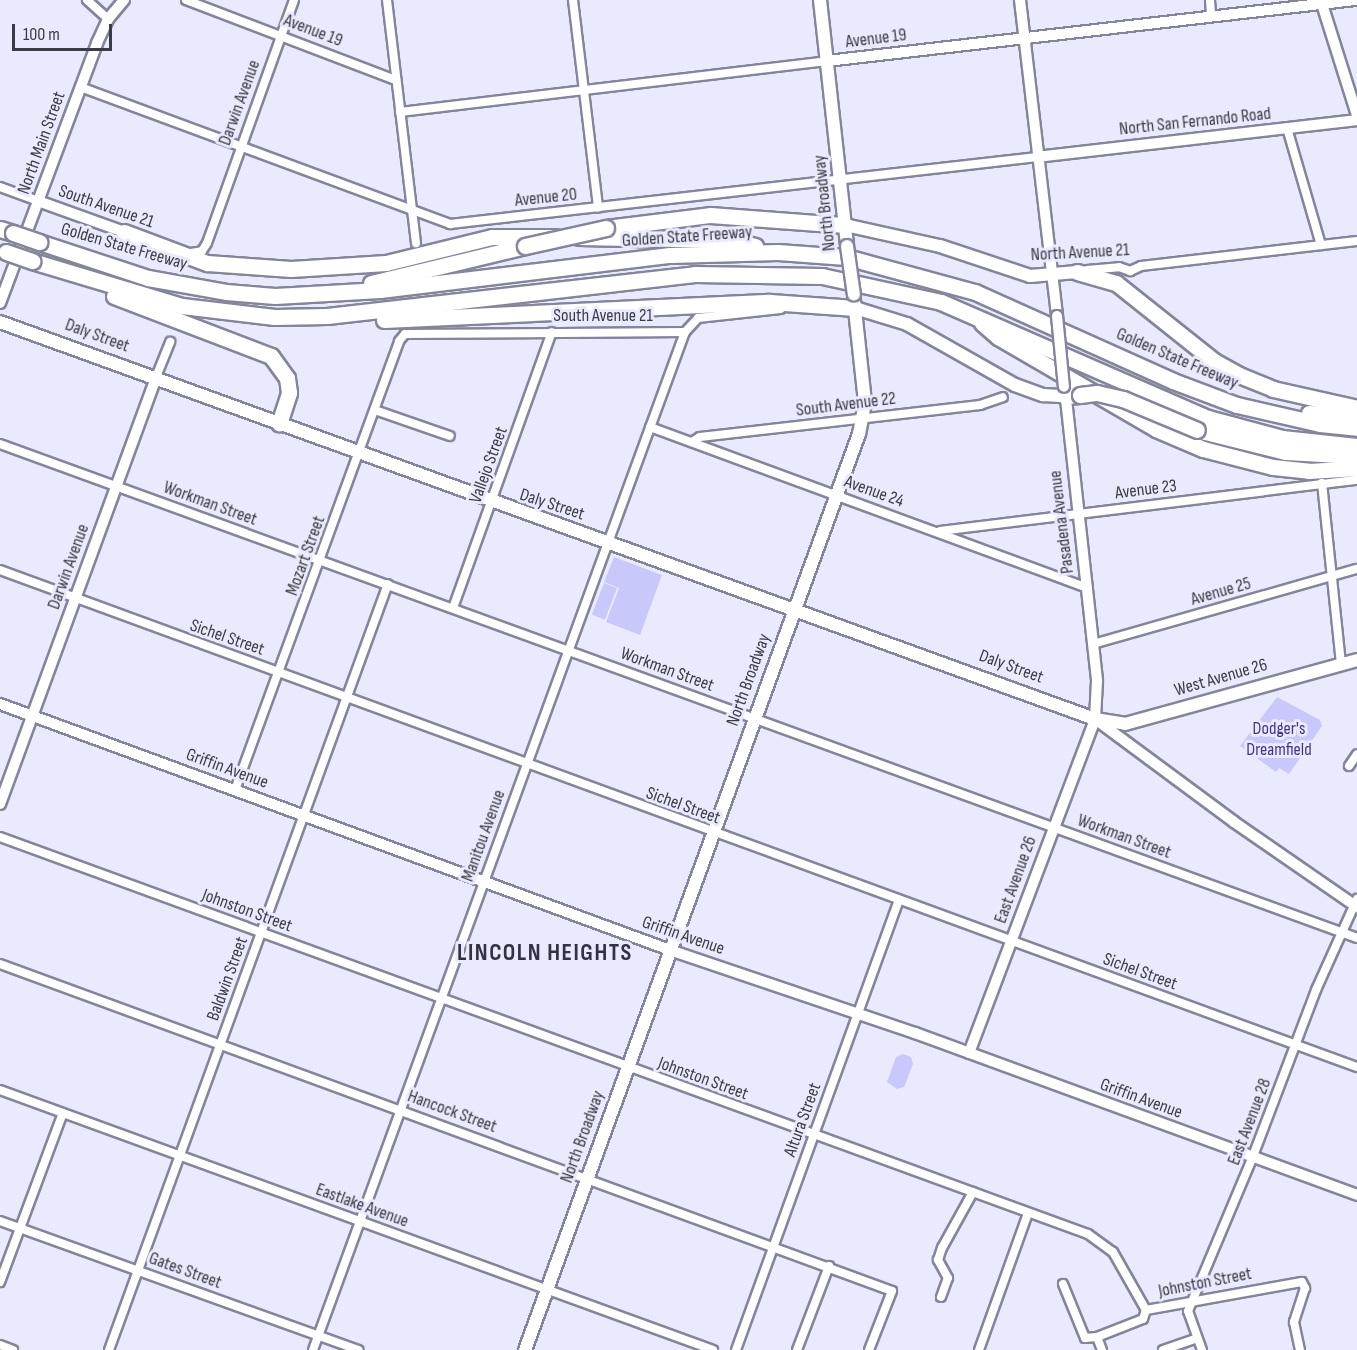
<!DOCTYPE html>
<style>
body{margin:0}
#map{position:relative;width:1357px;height:1350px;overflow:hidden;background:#eaeafe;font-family:"Sofia Sans Condensed",sans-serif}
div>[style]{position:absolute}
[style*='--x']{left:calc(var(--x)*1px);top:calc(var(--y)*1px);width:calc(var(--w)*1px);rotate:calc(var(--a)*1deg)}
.green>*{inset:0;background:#c9c8fa;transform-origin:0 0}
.roads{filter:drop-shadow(2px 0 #84849a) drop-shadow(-2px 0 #84849a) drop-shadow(0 2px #84849a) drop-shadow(0 -2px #84849a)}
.minor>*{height:8px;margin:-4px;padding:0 4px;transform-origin:4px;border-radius:4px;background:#fff}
.tertiary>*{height:10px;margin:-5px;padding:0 5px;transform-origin:5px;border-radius:5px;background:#fff}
.secondary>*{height:10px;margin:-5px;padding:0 5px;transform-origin:5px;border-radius:5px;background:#fff}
.primary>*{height:12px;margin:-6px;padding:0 6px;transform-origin:6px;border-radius:6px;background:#fff}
.motorway>*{height:15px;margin:-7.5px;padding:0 7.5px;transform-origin:7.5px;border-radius:7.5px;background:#fff}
.bridges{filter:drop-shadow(2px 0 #84849a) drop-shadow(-2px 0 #84849a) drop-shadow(0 2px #84849a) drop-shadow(0 -2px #84849a)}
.secondary-bridge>*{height:10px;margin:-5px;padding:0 5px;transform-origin:5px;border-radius:5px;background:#fff}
.primary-bridge>*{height:12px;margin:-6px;padding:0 6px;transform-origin:6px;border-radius:6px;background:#fff}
.motorway-bridge>*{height:15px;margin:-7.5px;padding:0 7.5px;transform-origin:7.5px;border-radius:7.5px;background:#fff}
span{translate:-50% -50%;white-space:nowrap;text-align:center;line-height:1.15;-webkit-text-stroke:6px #eaeafe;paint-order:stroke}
.street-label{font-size:18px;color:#3b3b45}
.park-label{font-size:18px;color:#42348a}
.district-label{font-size:24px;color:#323245;font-weight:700;letter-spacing:1.5px}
.scale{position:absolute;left:12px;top:24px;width:100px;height:27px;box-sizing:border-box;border:3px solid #3b3b45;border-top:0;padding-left:8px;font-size:18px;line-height:21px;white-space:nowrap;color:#3b3b45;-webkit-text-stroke:4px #eaeafe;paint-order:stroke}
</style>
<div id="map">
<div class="green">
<div style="clip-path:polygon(614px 557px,662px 575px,640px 635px,606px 622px,619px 588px,604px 582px)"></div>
<div style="left:604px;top:583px;width:14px;height:34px;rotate:21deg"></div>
<div style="clip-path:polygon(1277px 697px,1320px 720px,1322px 726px,1289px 774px,1279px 768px,1276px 772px,1240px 746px)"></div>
<div style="clip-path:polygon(903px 1054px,911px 1057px,913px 1064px,904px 1087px,897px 1089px,887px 1082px,896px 1057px)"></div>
</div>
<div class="roads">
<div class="minor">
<div style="--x:87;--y:0;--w:28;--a:42"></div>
<div style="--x:186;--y:0;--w:225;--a:20.9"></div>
<div style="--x:387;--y:0;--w:245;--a:83.2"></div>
<div style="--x:573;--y:0;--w:209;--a:83.1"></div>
<div style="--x:1210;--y:0;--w:15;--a:86"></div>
<div style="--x:80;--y:87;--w:395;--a:20.3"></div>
<div style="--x:450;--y:224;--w:591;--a:-6.51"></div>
<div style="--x:400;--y:112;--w:430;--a:-6.8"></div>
<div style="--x:1287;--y:128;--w:122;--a:73.8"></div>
<div style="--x:0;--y:187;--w:40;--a:20.2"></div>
<div style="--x:191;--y:253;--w:11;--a:-10"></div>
<div style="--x:202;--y:251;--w:9;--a:-58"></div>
<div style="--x:207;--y:243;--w:258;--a:-70.3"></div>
<div style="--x:1087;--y:270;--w:32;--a:-5"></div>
<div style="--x:1119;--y:267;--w:12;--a:20"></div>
<div style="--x:1130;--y:271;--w:12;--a:-24"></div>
<div style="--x:1141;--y:266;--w:217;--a:-6.6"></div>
<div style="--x:156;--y:377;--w:38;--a:-68"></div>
<div style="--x:375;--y:410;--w:79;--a:19.1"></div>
<div style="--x:650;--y:427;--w:466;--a:20.2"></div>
<div style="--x:692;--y:442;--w:9;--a:-32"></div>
<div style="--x:700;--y:437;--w:282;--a:-6.5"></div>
<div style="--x:980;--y:405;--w:24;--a:-19"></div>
<div style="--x:0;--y:444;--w:1444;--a:20"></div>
<div style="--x:1322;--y:483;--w:182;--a:84"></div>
<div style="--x:940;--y:531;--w:420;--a:-7"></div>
<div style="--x:0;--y:570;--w:1445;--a:20.12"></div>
<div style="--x:453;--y:608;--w:293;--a:-70.3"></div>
<div style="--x:1093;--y:644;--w:274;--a:-15.9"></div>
<div style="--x:1349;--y:766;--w:14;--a:-56"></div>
<div style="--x:235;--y:790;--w:478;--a:-69.9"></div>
<div style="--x:399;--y:341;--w:9;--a:-49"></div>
<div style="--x:405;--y:334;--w:280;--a:-0.4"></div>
<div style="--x:0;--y:837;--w:1158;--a:20.05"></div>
<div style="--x:1088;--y:1234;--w:31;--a:36"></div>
<div style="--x:1113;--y:1252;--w:67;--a:60.4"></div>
<div style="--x:1146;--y:1310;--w:158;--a:-10.2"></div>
<div style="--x:1302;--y:1282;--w:7;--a:63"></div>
<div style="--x:1305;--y:1288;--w:36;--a:108"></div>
<div style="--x:1294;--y:1322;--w:29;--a:78"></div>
<div style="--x:0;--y:964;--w:950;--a:20.13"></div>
<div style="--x:892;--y:1291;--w:63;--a:111.3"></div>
<div style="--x:0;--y:1090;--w:759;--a:20.03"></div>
<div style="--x:0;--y:1221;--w:381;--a:19.8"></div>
<div style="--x:0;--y:1282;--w:180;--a:-69.6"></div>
<div style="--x:1063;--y:1284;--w:58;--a:67.8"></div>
<div style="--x:1085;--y:1338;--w:12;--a:-5"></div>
<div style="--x:1097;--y:1337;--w:49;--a:-21.4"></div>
<div style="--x:1143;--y:1319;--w:9;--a:-72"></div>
<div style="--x:941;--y:1297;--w:20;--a:-70"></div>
<div style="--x:948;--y:1278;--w:21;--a:-119"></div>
<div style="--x:938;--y:1260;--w:13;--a:-72"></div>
<div style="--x:942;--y:1248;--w:64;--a:-61"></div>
<div style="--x:1097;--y:1337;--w:14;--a:69"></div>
<div style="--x:0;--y:1345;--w:14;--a:21"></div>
<div style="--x:109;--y:1350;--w:815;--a:-69.99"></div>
<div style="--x:313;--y:1350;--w:1084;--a:-69.93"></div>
<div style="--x:685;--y:332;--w:19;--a:-47"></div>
<div style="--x:698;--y:318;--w:83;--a:-6.2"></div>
<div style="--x:736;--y:1350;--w:479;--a:-70.1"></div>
<div style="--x:797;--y:1350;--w:90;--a:-69.1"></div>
<div style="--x:979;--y:1350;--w:145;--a:-70.3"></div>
<div style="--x:1163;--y:1350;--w:36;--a:-19"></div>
<div style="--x:1202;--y:1350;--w:41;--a:-109.7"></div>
<div style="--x:1188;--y:1311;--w:168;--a:-67.2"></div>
<div style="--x:1253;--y:1156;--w:178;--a:-69.2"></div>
<div style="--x:1316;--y:990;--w:100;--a:-65.7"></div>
</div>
<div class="tertiary">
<div style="--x:1322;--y:4;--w:116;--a:72.5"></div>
<div style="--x:827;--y:61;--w:532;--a:-6.59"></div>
<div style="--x:0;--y:804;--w:455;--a:-69.9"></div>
<div style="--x:670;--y:950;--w:259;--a:18.7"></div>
<div style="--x:915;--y:1033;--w:471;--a:20.1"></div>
<div style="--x:969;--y:1053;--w:357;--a:-69.3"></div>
</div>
<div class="secondary">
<div style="--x:1020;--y:0;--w:318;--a:83.3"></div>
<div style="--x:1037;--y:157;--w:322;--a:-6.6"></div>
<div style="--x:38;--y:201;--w:91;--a:19.8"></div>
<div style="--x:0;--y:303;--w:278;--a:-69.5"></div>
<div style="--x:97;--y:43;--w:26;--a:-65"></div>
<div style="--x:108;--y:19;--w:25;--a:-50"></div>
<div style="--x:1065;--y:390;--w:293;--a:83.7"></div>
<div style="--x:1097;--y:681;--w:38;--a:93"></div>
<div style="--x:1095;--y:719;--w:173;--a:36.5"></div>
<div style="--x:1234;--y:822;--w:150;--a:34.6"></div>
<div style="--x:0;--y:704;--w:714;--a:20.16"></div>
</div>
<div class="primary">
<div style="--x:820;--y:0;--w:247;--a:83.7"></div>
<div style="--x:845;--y:225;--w:97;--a:12.5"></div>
<div style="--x:940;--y:246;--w:95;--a:18.4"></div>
<div style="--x:1030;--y:276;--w:47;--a:-4.9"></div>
<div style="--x:855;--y:308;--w:54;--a:17.1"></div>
<div style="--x:907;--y:324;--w:124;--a:29.5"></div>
<div style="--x:1015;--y:385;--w:30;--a:20"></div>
<div style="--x:1043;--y:395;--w:22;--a:3"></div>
<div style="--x:0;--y:322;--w:1165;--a:19.93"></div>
<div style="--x:1095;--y:719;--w:30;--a:9"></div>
<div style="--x:1125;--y:724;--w:241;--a:-15.4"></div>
<div style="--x:525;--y:1350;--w:975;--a:-69.97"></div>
<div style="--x:859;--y:434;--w:33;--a:-79"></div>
<div style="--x:865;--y:402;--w:102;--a:-96.2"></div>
</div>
<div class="motorway">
<div style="--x:606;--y:228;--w:106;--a:-7.1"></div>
<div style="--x:711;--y:215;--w:134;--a:4.3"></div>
<div style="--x:0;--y:229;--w:14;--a:17"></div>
<div style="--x:124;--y:232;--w:89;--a:20.5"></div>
<div style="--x:207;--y:263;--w:84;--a:4.1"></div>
<div style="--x:291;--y:269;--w:95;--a:-3.6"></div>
<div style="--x:386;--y:263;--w:109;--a:-13.8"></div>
<div style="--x:492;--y:237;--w:63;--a:0"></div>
<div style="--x:579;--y:237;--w:152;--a:1.1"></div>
<div style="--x:731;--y:240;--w:25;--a:14"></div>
<div style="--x:39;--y:242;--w:115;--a:18.3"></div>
<div style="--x:148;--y:278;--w:79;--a:10.2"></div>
<div style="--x:226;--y:292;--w:49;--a:4.7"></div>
<div style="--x:275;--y:296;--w:105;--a:-3.3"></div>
<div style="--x:380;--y:290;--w:292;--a:-6.9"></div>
<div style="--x:670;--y:255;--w:108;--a:-1.6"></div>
<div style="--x:778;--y:252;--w:68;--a:4.2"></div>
<div style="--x:846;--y:257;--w:134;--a:15.2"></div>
<div style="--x:975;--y:292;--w:217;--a:24.2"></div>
<div style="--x:1173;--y:381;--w:68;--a:20.6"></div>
<div style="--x:1237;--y:405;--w:85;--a:12.9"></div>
<div style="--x:1320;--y:424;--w:37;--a:6"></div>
<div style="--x:32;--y:261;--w:157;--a:16.7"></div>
<div style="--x:182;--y:306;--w:93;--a:6.8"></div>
<div style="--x:274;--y:317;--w:53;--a:-1.1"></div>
<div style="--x:327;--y:316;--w:370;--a:-6.5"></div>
<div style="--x:695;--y:274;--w:127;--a:0.9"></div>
<div style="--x:822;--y:276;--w:122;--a:12.3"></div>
<div style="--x:941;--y:302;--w:291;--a:23.5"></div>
<div style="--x:1208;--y:418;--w:77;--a:15.1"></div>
<div style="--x:1282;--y:438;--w:75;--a:6.1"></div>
<div style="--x:1077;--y:272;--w:41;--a:15.8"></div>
<div style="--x:1116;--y:283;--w:125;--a:38.5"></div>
<div style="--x:1214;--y:361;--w:29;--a:29"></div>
<div style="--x:1239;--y:375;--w:37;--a:22"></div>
<div style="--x:1273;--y:389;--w:86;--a:12.7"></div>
<div style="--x:371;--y:283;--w:158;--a:-13.5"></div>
<div style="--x:114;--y:296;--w:168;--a:20.9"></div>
<div style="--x:271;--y:356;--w:27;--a:54"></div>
<div style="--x:287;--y:378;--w:15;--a:82"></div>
<div style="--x:289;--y:393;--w:32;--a:108"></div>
<div style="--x:384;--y:320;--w:386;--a:-2.7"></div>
<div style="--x:770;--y:302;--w:85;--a:4"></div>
<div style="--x:982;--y:323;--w:21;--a:41"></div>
<div style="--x:998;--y:337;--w:183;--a:30.2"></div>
<div style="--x:1156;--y:429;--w:51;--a:23.1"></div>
<div style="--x:1203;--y:449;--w:72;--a:14.4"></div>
<div style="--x:1273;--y:467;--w:36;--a:6"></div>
<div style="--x:1309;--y:471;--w:48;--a:-3.6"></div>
<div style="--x:1065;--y:396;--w:15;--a:-4"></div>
<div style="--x:1309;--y:413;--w:48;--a:3.6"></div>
<div style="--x:1197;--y:430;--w:92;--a:13.9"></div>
<div style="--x:1286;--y:452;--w:71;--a:3.2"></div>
</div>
</div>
<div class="bridges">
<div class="secondary-bridge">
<div style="--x:1057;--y:316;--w:71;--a:84.4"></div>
</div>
<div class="primary-bridge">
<div style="--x:847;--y:246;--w:49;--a:81.9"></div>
</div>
<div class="motorway-bridge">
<div style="--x:13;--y:233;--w:28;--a:19"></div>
<div style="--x:525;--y:246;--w:83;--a:-12.5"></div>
<div style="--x:6;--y:252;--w:28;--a:19"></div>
<div style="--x:1080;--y:395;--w:17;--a:-7"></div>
<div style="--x:1097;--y:393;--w:27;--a:13"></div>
<div style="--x:1123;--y:399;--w:80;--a:22.7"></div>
</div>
</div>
<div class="street-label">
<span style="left:313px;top:31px;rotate:21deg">Avenue 19</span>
<span style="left:876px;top:39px;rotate:-7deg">Avenue 19</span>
<span style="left:240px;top:103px;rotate:-70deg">Darwin Avenue</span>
<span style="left:1195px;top:122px;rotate:-6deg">North San Fernando Road</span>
<span style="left:42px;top:143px;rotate:-70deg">North Main Street</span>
<span style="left:546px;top:198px;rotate:-6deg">Avenue 20</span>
<span style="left:825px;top:203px;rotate:-96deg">North Broadway</span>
<span style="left:106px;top:207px;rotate:19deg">South Avenue 21</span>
<span style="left:687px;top:237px;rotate:-4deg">Golden State Freeway</span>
<span style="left:124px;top:247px;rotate:16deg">Golden State Freeway</span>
<span style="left:1080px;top:253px;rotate:-3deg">North Avenue 21</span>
<span style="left:603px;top:316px">South Avenue 21</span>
<span style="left:97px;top:336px;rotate:20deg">Daly Street</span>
<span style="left:1177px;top:359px;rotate:23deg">Golden State Freeway</span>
<span style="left:846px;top:405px;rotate:-7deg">South Avenue 22</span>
<span style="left:489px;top:465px;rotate:-70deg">Vallejo Street</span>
<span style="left:1146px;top:490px;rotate:-7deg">Avenue 23</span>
<span style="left:874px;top:492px;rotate:20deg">Avenue 24</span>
<span style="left:210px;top:504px;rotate:20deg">Workman Street</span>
<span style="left:552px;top:505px;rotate:18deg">Daly Street</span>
<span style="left:1062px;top:522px;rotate:-97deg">Pasadena Avenue</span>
<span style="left:306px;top:556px;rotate:-70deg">Mozart Street</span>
<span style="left:69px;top:567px;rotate:-70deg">Darwin Avenue</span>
<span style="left:1221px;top:592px;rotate:-16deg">Avenue 25</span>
<span style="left:227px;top:638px;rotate:19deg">Sichel Street</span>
<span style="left:1011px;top:667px;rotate:20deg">Daly Street</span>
<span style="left:667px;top:670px;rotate:20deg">Workman Street</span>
<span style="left:1221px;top:678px;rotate:-16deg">West Avenue 26</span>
<span style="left:749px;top:680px;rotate:-70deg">North Broadway</span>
<span style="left:227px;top:769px;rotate:20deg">Griffin Avenue</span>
<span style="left:683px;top:806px;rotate:20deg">Sichel Street</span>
<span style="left:484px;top:836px;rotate:-70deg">Manitou Avenue</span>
<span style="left:1124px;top:837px;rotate:20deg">Workman Street</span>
<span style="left:1016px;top:880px;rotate:-70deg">East Avenue 26</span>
<span style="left:247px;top:911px;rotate:20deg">Johnston Street</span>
<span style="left:683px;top:936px;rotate:19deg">Griffin Avenue</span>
<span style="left:1140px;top:972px;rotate:20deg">Sichel Street</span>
<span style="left:228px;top:979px;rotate:-70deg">Baldwin Street</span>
<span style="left:703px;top:1079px;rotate:20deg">Johnston Street</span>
<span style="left:1141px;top:1099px;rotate:20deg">Griffin Avenue</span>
<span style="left:452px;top:1112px;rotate:20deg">Hancock Street</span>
<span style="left:803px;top:1120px;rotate:-70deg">Altura Street</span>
<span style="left:1250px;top:1122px;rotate:-69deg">East Avenue 28</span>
<span style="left:583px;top:1137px;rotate:-70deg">North Broadway</span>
<span style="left:362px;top:1206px;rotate:20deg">Eastlake Avenue</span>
<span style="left:185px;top:1271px;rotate:20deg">Gates Street</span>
<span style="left:1205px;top:1283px;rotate:-11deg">Johnston Street</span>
</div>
<div class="park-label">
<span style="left:1279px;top:740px">Dodger's<br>Dreamfield</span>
</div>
<div class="district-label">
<span style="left:545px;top:953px">LINCOLN HEIGHTS</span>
</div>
<div class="scale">100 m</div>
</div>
